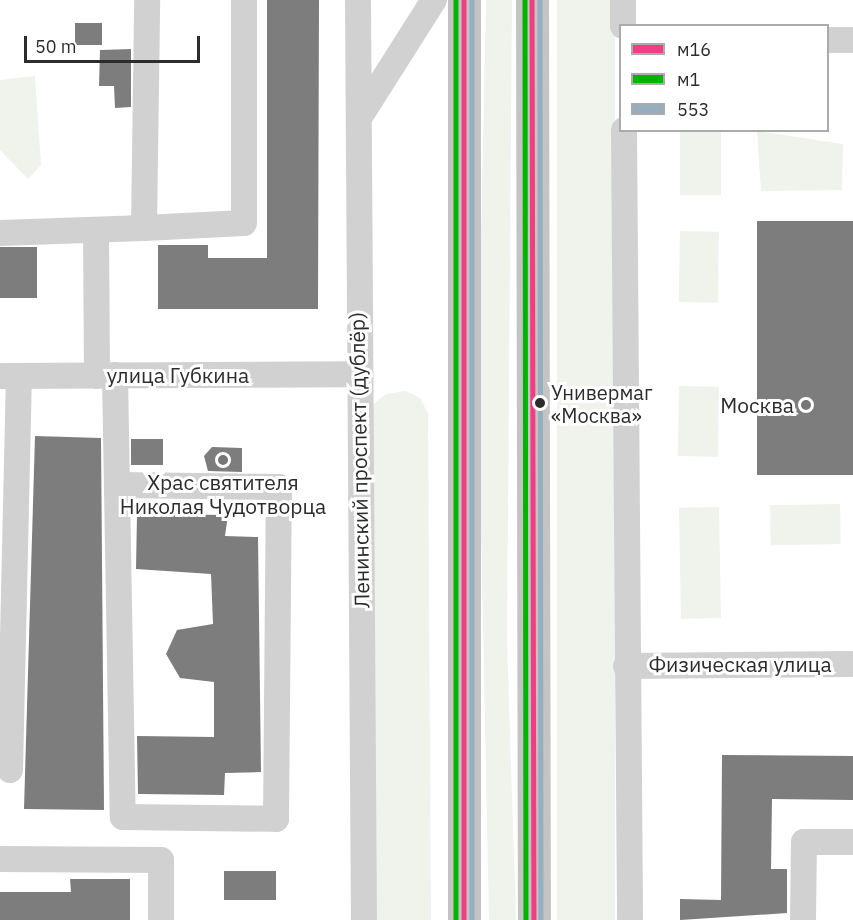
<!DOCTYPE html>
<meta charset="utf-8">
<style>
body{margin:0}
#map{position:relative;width:853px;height:920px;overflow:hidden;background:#fff;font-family:"IBM Plex Sans",sans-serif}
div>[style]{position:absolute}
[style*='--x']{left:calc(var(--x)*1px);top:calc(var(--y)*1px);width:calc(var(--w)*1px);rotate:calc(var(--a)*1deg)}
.green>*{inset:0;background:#eff3eb;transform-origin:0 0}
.building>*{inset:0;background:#7d7d7d;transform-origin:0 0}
.minor>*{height:26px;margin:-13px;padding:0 13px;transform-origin:13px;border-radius:13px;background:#d1d1d1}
.major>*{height:33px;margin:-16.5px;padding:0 16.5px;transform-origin:16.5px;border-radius:16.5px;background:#c4c4c4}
.bus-1>*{height:4.5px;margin:-2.25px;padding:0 2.25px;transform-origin:2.25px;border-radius:2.25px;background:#f13e82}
.bus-2>*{height:4.5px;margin:-2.25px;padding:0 2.25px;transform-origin:2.25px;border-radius:2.25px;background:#01b400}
.bus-3>*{height:4.5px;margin:-2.25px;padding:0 2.25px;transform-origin:2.25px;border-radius:2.25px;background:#95aec0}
.dots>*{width:16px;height:16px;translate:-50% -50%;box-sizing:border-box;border:3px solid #fff;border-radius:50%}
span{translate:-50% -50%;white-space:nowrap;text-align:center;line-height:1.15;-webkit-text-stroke:6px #fff;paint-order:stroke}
.bus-label{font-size:20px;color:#2c2c2c}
.left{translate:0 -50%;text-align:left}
.street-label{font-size:21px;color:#2c2c2c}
.poi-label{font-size:21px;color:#2c2c2c}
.right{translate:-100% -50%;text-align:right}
.legend{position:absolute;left:619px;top:24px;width:210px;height:108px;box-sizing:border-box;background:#fff;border:2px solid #ababab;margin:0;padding:8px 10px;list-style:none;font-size:18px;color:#2c2c2c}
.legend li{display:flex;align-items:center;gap:12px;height:30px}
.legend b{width:30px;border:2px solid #ababab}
.scale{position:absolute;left:24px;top:36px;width:176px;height:27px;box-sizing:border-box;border:3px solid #2c2c2c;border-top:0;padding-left:8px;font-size:18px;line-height:21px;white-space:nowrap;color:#2c2c2c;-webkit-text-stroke:4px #fff;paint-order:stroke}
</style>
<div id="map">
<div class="green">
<div style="clip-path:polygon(486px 0,512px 0,507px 641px,516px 920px,489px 920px,478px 379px)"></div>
<div style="left:557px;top:0;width:58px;height:920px"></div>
<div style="clip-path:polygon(35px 76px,41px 165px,28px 179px,0 150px,0 80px)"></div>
<div style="left:680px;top:131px;width:41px;height:64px"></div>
<div style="clip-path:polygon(757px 131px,843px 144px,842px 190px,761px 191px)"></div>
<div style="left:680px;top:231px;width:39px;height:71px;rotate:1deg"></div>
<div style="left:679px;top:386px;width:40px;height:70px;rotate:1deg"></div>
<div style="clip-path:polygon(406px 391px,420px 398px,428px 414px,431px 920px,368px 920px,371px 406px,386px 394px)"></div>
<div style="left:840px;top:504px;width:40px;height:70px;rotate:89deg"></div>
<div style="left:719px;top:507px;width:111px;height:40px;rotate:89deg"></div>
</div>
<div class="building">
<div style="clip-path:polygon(267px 0,319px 0,318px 309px,158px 309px,158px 245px,208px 245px,208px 258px,267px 258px)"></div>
<div style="left:75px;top:23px;width:27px;height:22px"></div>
<div style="clip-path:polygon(131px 49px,131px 107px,115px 108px,114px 86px,99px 86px,100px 50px)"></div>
<div style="left:853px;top:221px;width:254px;height:96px;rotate:90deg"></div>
<div style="left:37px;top:247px;width:51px;height:37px;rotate:90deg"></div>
<div style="clip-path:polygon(35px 436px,101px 438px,104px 810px,24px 809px)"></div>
<div style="left:131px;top:439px;width:32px;height:26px"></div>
<div style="clip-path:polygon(212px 447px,242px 448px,242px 472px,208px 471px,204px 456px)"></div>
<div style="clip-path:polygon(137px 514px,228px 515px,225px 536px,258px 537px,261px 772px,225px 773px,224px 795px,138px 794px,137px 736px,214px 737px,214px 682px,180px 678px,166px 654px,177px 630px,213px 624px,211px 574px,136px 569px)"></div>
<div style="clip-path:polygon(722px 755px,853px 756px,853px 800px,772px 799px,771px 869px,787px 869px,787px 913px,680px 920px,680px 899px,721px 900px)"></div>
<div style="left:224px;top:871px;width:52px;height:29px"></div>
<div style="clip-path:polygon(70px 879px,130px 879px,130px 920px,0 920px,0 892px,71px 892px)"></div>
</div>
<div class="minor">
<div style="--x:358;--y:0;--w:920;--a:89.63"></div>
<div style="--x:623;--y:0;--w:26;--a:90"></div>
<div style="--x:828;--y:40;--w:25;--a:0"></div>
<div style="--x:359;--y:118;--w:140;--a:-57.6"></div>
<div style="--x:624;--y:130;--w:790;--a:89.56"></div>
<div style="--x:144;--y:228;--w:100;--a:-2.9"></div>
<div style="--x:244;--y:223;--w:223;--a:-90"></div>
<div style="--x:96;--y:230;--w:146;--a:89.6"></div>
<div style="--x:0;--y:233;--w:144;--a:-2"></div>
<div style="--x:144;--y:228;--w:228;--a:-89.2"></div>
<div style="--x:115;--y:375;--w:442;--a:89"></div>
<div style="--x:123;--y:817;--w:153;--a:0.7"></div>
<div style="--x:276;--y:819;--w:332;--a:-89.5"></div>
<div style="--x:279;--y:487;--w:160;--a:-179.3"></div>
<div style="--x:0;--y:376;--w:357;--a:-0.3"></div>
<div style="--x:626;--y:666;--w:227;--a:-0.5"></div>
<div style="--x:10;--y:770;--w:393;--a:-88.7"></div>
<div style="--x:0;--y:859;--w:161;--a:0.4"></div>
<div style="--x:161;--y:860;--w:60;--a:90"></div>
<div style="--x:803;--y:920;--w:78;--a:-89.3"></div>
<div style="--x:804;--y:842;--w:49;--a:0"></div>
</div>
<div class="major">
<div style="--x:464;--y:0;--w:920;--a:90"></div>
<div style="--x:532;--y:0;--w:920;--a:89.88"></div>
</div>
<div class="bus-1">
<div style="--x:464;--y:0;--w:920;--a:90"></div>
<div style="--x:532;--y:0;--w:920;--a:89.88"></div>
</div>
<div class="bus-2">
<div style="--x:456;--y:0;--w:920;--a:90"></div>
<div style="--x:525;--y:0;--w:920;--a:89.94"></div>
</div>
<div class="bus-3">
<div style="--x:472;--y:0;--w:920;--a:90"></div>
<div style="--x:540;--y:0;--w:920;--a:89.94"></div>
</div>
<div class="dots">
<div style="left:540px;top:403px;background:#2c2c2c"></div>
<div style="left:806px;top:405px;background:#767676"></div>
<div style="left:223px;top:460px;background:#767676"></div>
</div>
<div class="bus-label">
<span class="left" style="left:551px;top:404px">Универмаг<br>«Москва»</span>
</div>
<div class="street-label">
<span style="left:178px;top:375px">улица Губкина</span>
<span style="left:359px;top:460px;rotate:-91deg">Ленинский проспект (дублёр)</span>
<span style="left:740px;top:664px">Физическая улица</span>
</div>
<div class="poi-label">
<span class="right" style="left:794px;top:405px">Москва</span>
<span style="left:223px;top:494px">Храс святителя<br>Николая Чудотворца</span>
</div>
<ul class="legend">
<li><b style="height:8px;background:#f13e82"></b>м16</li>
<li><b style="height:8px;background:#01b400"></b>м1</li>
<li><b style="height:8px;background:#95aec0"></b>553</li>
</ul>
<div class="scale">50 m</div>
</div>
